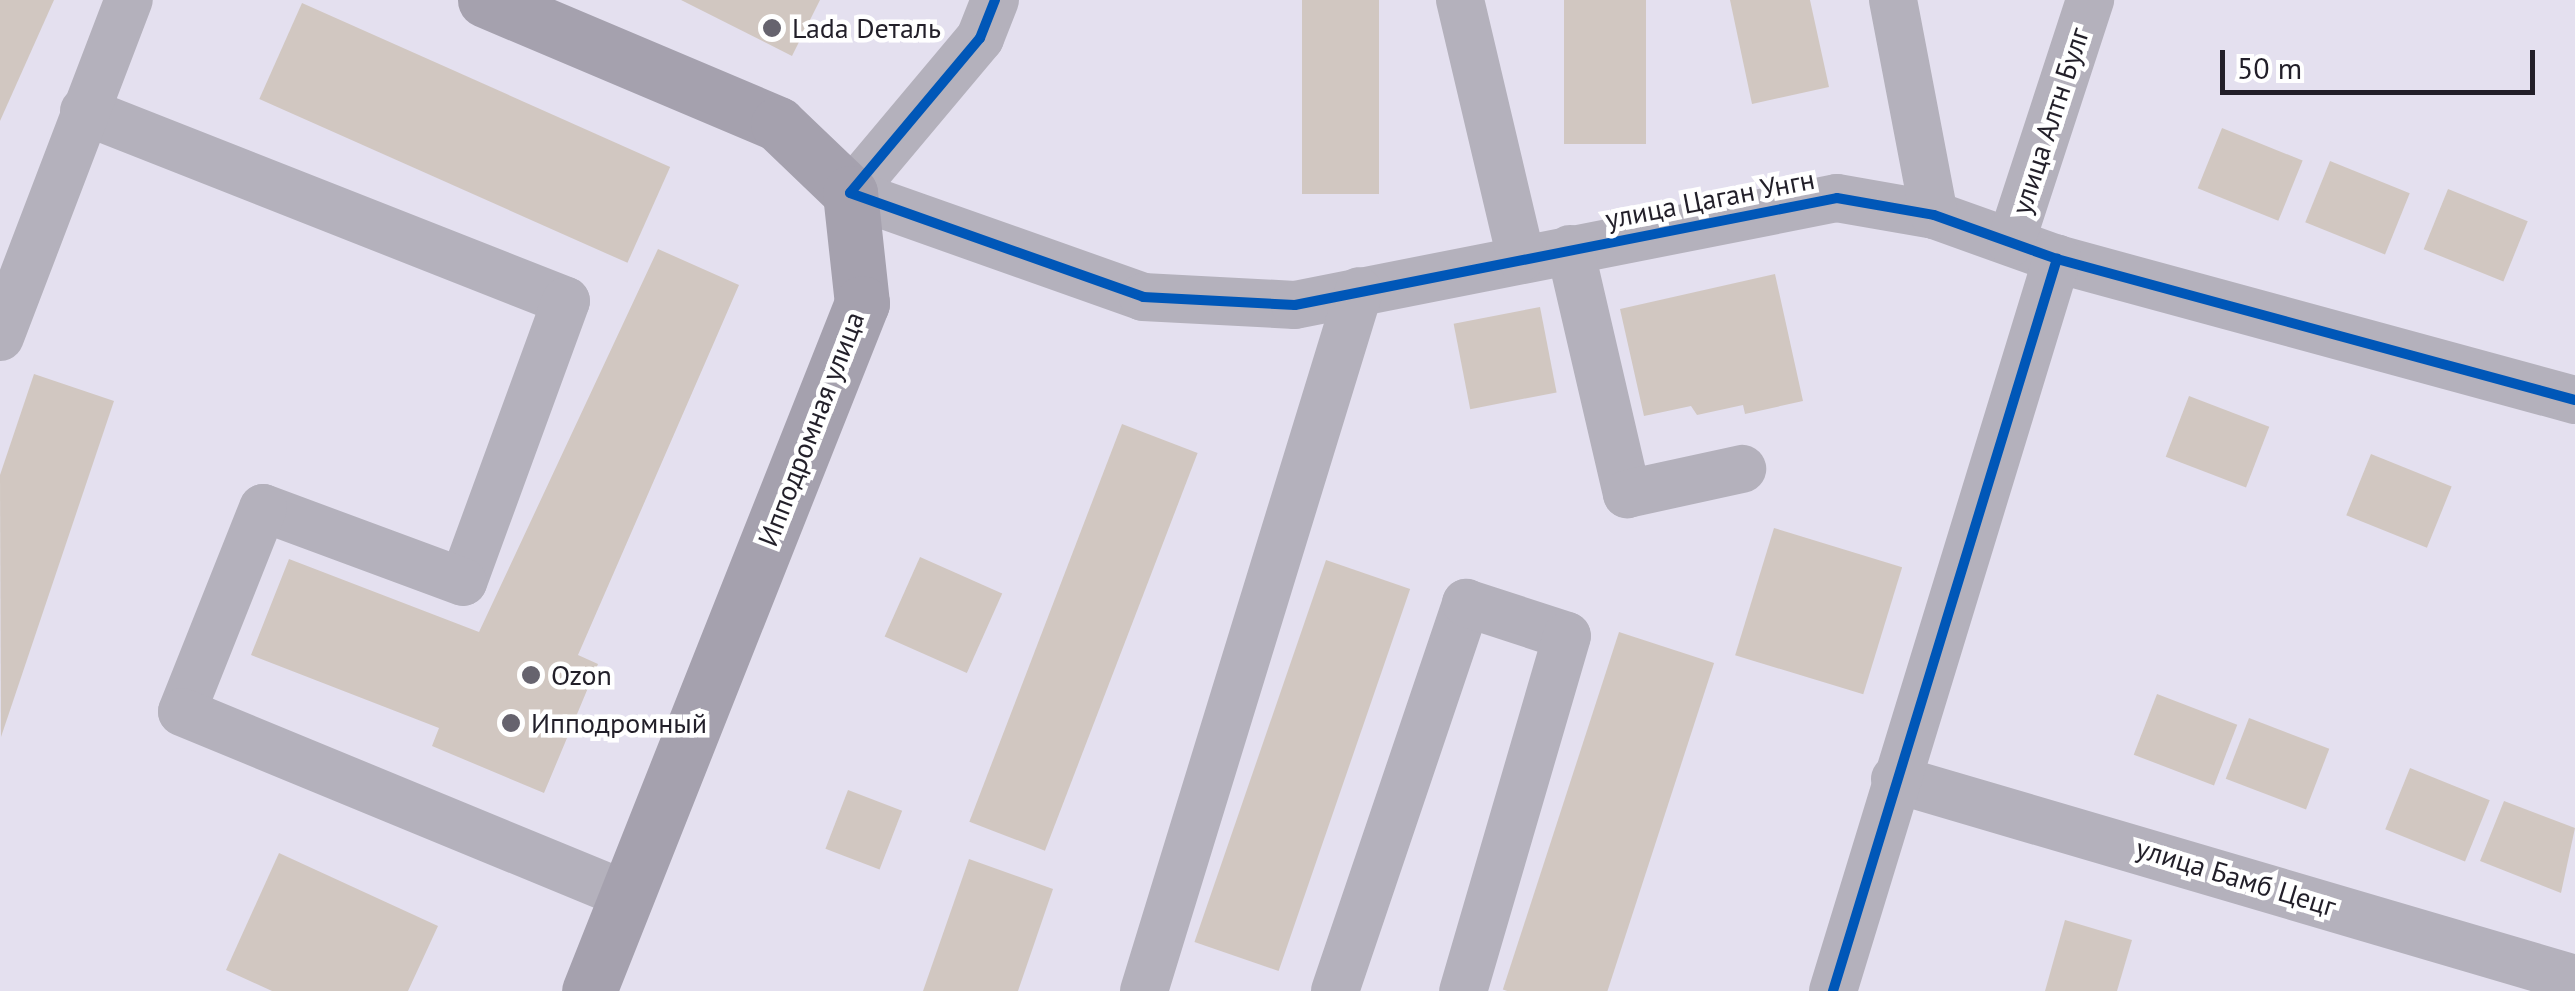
<!DOCTYPE html>
<meta charset="utf-8">
<style>
body{margin:0}
#map{position:relative;width:2575px;height:991px;overflow:hidden;background:#e4e0ef;font-family:"PT Sans",sans-serif}
div>[style]{position:absolute}
[style*='--x']{left:calc(var(--x)*1px);top:calc(var(--y)*1px);width:calc(var(--w)*1px);rotate:calc(var(--a)*1deg)}
.building>*{inset:0;background:#d1c7c1;transform-origin:0 0}
.minor>*{height:48px;margin:-24px;padding:0 24px;transform-origin:24px;border-radius:24px;background:#b4b1bc}
.major>*{height:55px;margin:-27.5px;padding:0 27.5px;transform-origin:27.5px;border-radius:27.5px;background:#a5a1ae}
.cycleway>*{height:10px;margin:-5px;padding:0 5px;transform-origin:5px;border-radius:5px;background:#0057b8}
.dots>*{width:28px;height:28px;translate:-50% -50%;box-sizing:border-box;border:5px solid #fff;border-radius:50%}
span{translate:-50% -50%;white-space:nowrap;text-align:center;line-height:1.15;-webkit-text-stroke:9px #fff;paint-order:stroke}
.poi-label{font-size:28px;color:#221f29}
.left{translate:0 -50%;text-align:left}
.street-label{font-size:28px;color:#221f29}
.scale{position:absolute;left:2220px;top:50px;width:315px;height:45px;box-sizing:border-box;border:5px solid #221f29;border-top:0;padding-left:12px;font-size:30px;line-height:35px;white-space:nowrap;color:#221f29;-webkit-text-stroke:8px #fff;paint-order:stroke}
</style>
<div id="map">
<div class="building">
<div style="clip-path:polygon(0 0,54px 0,0 121px)"></div>
<div style="clip-path:polygon(681px 0,820px 0,792px 56px)"></div>
<div style="left:1302px;top:0;width:77px;height:194px"></div>
<div style="left:1564px;top:0;width:82px;height:144px"></div>
<div style="clip-path:polygon(1730px 0,1810px 0,1829px 87px,1752px 104px)"></div>
<div style="left:302px;top:3px;width:403px;height:105px;rotate:24deg"></div>
<div style="left:2222px;top:128px;width:87px;height:65px;rotate:22deg"></div>
<div style="left:2330px;top:161px;width:86px;height:66px;rotate:22deg"></div>
<div style="left:2448px;top:189px;width:86px;height:65px;rotate:22deg"></div>
<div style="clip-path:polygon(658px 249px,739px 285px,578px 655px,598px 664px,544px 793px,432px 746px,439px 728px,251px 655px,289px 559px,479px 632px)"></div>
<div style="clip-path:polygon(1775px 274px,1803px 401px,1745px 414px,1743px 405px,1697px 415px,1691px 406px,1644px 416px,1620px 309px)"></div>
<div style="left:1540px;top:307px;width:87px;height:88px;rotate:79deg"></div>
<div style="clip-path:polygon(34px 374px,114px 401px,1px 737px,0 475px)"></div>
<div style="left:2189px;top:396px;width:86px;height:65px;rotate:21deg"></div>
<div style="left:1122px;top:424px;width:81px;height:426px;rotate:21deg"></div>
<div style="left:2371px;top:454px;width:87px;height:66px;rotate:22deg"></div>
<div style="left:1774px;top:528px;width:134px;height:133px;rotate:17deg"></div>
<div style="left:920px;top:557px;width:90px;height:87px;rotate:24deg"></div>
<div style="left:1326px;top:560px;width:89px;height:404px;rotate:19deg"></div>
<div style="left:1619px;top:632px;width:100px;height:376px;rotate:18deg"></div>
<div style="left:2157px;top:694px;width:86px;height:65px;rotate:21deg"></div>
<div style="left:2249px;top:718px;width:86px;height:65px;rotate:21deg"></div>
<div style="left:2410px;top:768px;width:86px;height:66px;rotate:22deg"></div>
<div style="left:848px;top:790px;width:58px;height:63px;rotate:21deg"></div>
<div style="clip-path:polygon(2504px 801px,2575px 828px,2561px 893px,2480px 861px)"></div>
<div style="clip-path:polygon(279px 853px,438px 926px,408px 991px,272px 991px,226px 970px)"></div>
<div style="clip-path:polygon(969px 859px,1053px 889px,1018px 991px,923px 991px)"></div>
<div style="clip-path:polygon(2065px 920px,2132px 940px,2117px 991px,2045px 991px)"></div>
</div>
<div class="minor">
<div style="--x:995;--y:0;--w:41;--a:111.5"></div>
<div style="--x:980;--y:38;--w:202;--a:130"></div>
<div style="--x:850;--y:193;--w:311;--a:19.5"></div>
<div style="--x:1143;--y:297;--w:152;--a:3"></div>
<div style="--x:1295;--y:305;--w:552;--a:-11.17"></div>
<div style="--x:1837;--y:198;--w:98;--a:9.9"></div>
<div style="--x:1934;--y:215;--w:131;--a:19.7"></div>
<div style="--x:2057;--y:259;--w:537;--a:15.23"></div>
<div style="--x:1460;--y:0;--w:265;--a:76.7"></div>
<div style="--x:1893;--y:0;--w:219;--a:79.2"></div>
<div style="--x:84;--y:111;--w:518;--a:21.51"></div>
<div style="--x:566;--y:301;--w:299;--a:110.1"></div>
<div style="--x:463;--y:582;--w:213;--a:-159.7"></div>
<div style="--x:263;--y:508;--w:219;--a:111.7"></div>
<div style="--x:182;--y:712;--w:483;--a:22.4"></div>
<div style="--x:2011;--y:242;--w:255;--a:-71.9"></div>
<div style="--x:1570;--y:249;--w:252;--a:76.9"></div>
<div style="--x:1627;--y:494;--w:118;--a:-12.3"></div>
<div style="--x:0;--y:337;--w:361;--a:-69.1"></div>
<div style="--x:1895;--y:779;--w:709;--a:16.39"></div>
<div style="--x:1144;--y:991;--w:732;--a:-72.93"></div>
<div style="--x:1335;--y:991;--w:410;--a:-71.3"></div>
<div style="--x:1466;--y:603;--w:106;--a:18.1"></div>
<div style="--x:1567;--y:636;--w:370;--a:106.3"></div>
<div style="--x:1833;--y:991;--w:766;--a:-72.99"></div>
</div>
<div class="major">
<div style="--x:485;--y:0;--w:318;--a:22.9"></div>
<div style="--x:778;--y:124;--w:100;--a:43.8"></div>
<div style="--x:850;--y:193;--w:111;--a:83.8"></div>
<div style="--x:862;--y:303;--w:740;--a:111.64"></div>
</div>
<div class="cycleway">
<div style="--x:995;--y:0;--w:41;--a:111.5"></div>
<div style="--x:980;--y:38;--w:202;--a:130"></div>
<div style="--x:850;--y:193;--w:311;--a:19.5"></div>
<div style="--x:1143;--y:297;--w:152;--a:3"></div>
<div style="--x:1295;--y:305;--w:552;--a:-11.17"></div>
<div style="--x:1837;--y:198;--w:98;--a:9.9"></div>
<div style="--x:1934;--y:215;--w:131;--a:19.7"></div>
<div style="--x:2057;--y:259;--w:537;--a:15.23"></div>
<div style="--x:1833;--y:991;--w:766;--a:-72.99"></div>
</div>
<div class="dots">
<div style="left:772px;top:28px;background:#66636e"></div>
<div style="left:531px;top:675px;background:#66636e"></div>
<div style="left:511px;top:723px;background:#66636e"></div>
</div>
<div class="poi-label">
<span class="left" style="left:792px;top:28px">Lada Dеталь</span>
<span class="left" style="left:551px;top:675px">Ozon</span>
<span class="left" style="left:531px;top:723px">Ипподромный</span>
</div>
<div class="street-label">
<span style="left:2050px;top:121px;rotate:-72deg">улица Алтн Булг</span>
<span style="left:1710px;top:199px;rotate:-11deg">улица Цаган Унгн</span>
<span style="left:811px;top:429px;rotate:-69deg">Ипподромная улица</span>
<span style="left:2236px;top:877px;rotate:17deg">улица Бамб Цецг</span>
</div>
<div class="scale">50 m</div>
</div>
